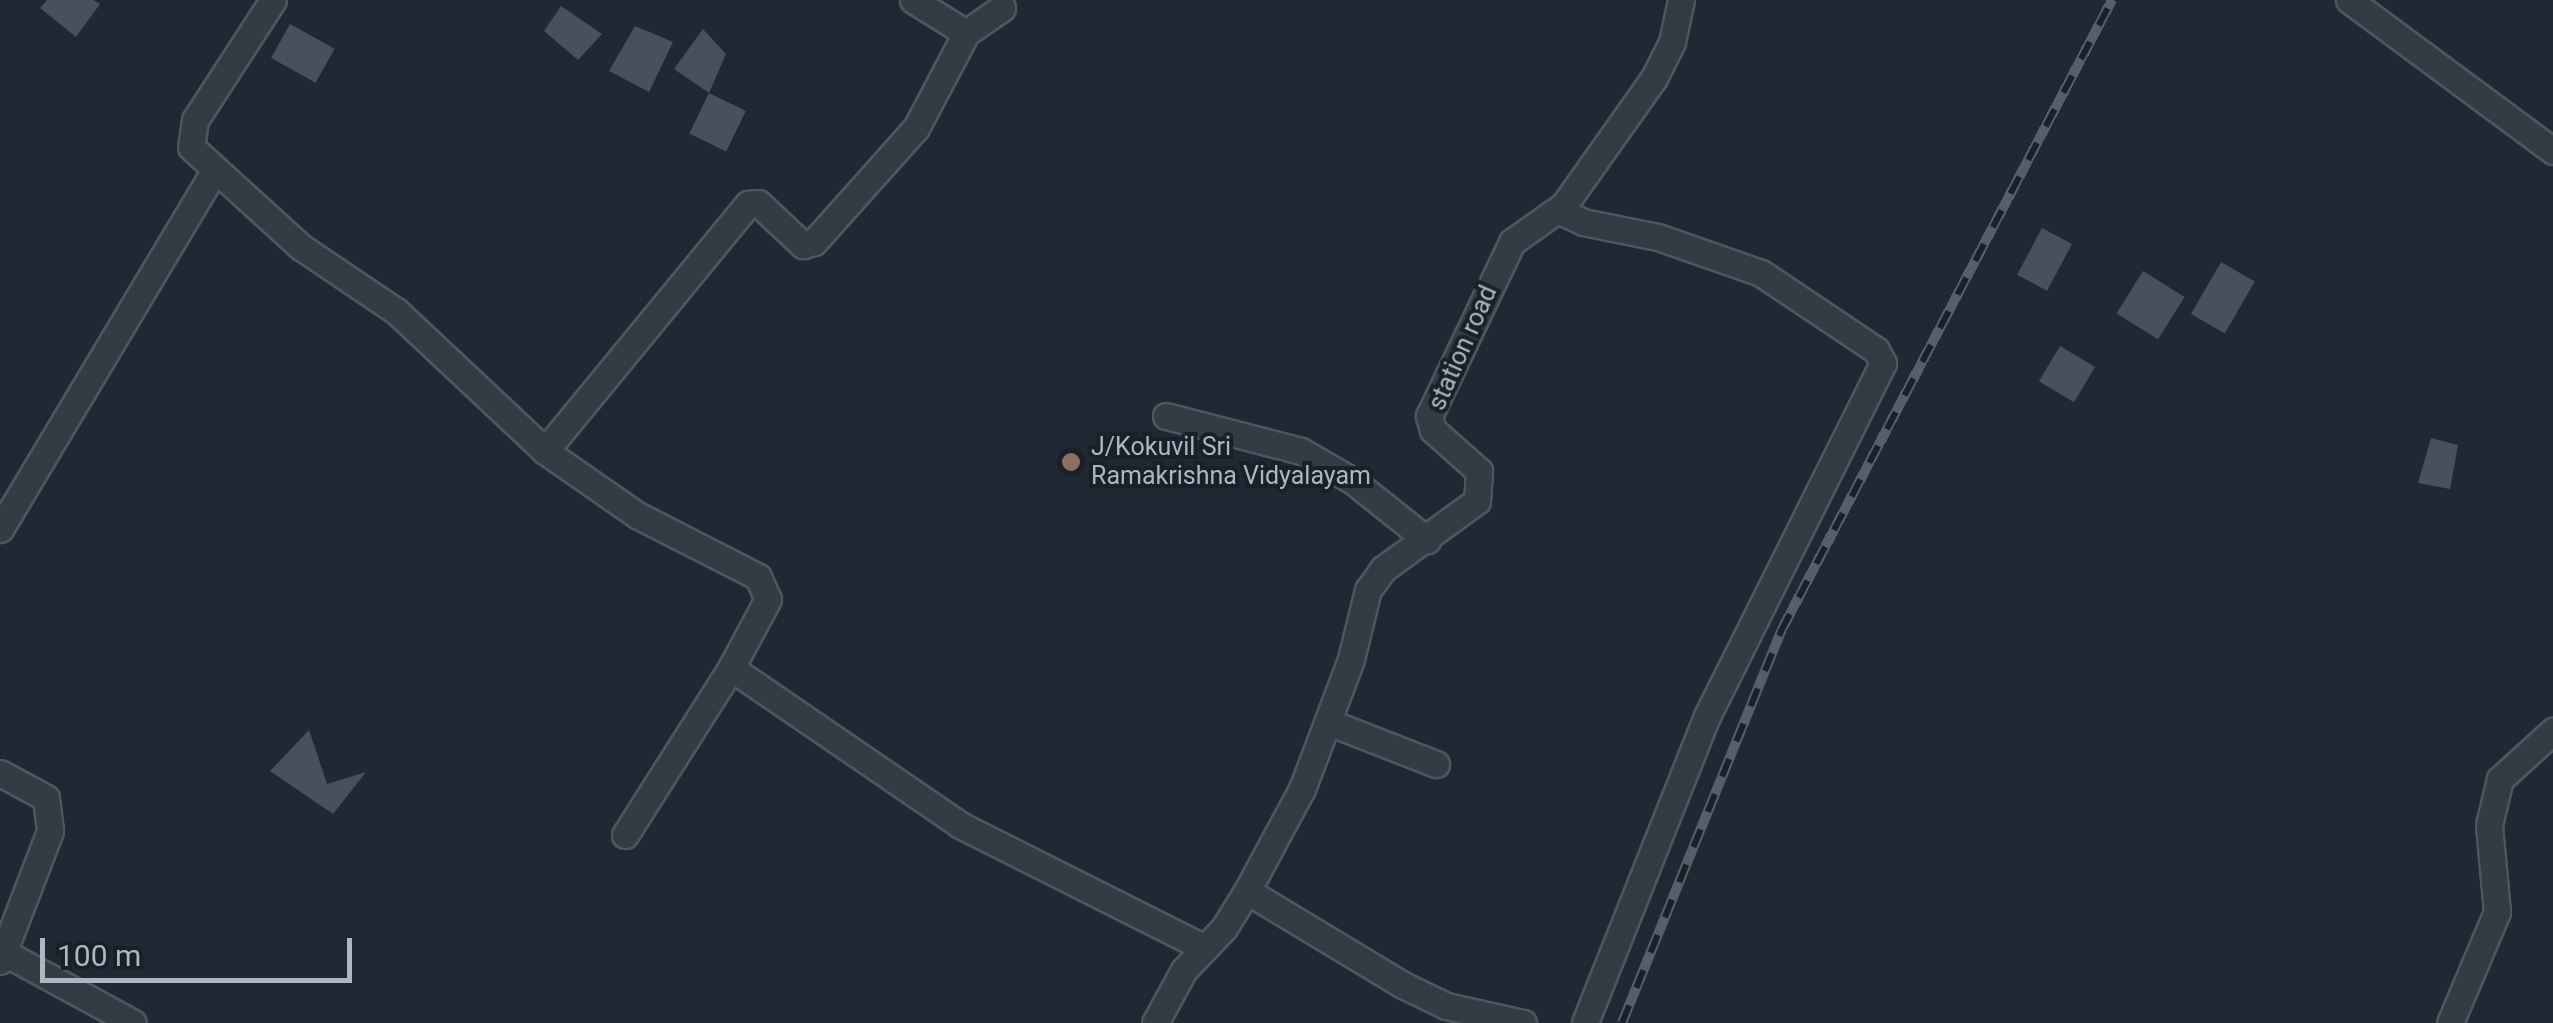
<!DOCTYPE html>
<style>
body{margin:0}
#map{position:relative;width:2553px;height:1023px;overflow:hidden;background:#202933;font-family:Roboto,sans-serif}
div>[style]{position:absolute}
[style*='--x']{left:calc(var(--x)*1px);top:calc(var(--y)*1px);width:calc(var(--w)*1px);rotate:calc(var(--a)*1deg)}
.building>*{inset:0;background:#46515d;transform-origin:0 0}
.roads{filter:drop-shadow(2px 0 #4e565f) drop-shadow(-2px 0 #4e565f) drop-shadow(0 2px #4e565f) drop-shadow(0 -2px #4e565f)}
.street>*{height:25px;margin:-12.5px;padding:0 12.5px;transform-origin:12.5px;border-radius:12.5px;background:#333b44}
.rail>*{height:10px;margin-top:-5px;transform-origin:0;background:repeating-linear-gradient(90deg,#192028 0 19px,#555f6b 0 38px);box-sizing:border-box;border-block:2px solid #555f6b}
.dots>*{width:28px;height:28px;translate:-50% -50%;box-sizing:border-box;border:5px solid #192028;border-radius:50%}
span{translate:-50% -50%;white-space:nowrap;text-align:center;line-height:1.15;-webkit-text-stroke:8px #192028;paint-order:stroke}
.street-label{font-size:25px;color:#adb6c1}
.poi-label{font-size:25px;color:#adb6c1}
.left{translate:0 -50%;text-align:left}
.scale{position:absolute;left:40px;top:938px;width:312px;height:45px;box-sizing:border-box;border:5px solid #adb6c1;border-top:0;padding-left:12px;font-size:30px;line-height:35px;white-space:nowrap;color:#adb6c1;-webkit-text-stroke:8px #192028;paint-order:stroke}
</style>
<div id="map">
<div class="building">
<div style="clip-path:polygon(47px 0,93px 0,100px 4px,76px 37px,40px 8px)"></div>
<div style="clip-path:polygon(561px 6px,602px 34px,578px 60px,544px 31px)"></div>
<div style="left:290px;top:24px;width:51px;height:39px;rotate:29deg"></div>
<div style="clip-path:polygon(635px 26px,673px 42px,649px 92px,609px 71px)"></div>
<div style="clip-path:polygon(703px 29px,726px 54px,709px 93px,674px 69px)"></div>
<div style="left:709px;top:93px;width:41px;height:45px;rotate:26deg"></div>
<div style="left:2042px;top:228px;width:34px;height:53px;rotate:28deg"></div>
<div style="left:2221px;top:262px;width:39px;height:60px;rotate:30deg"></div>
<div style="left:2143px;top:271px;width:49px;height:50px;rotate:32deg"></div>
<div style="left:2060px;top:346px;width:41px;height:41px;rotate:31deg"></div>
<div style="clip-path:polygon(2431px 438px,2458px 445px,2450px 489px,2418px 483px)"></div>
<div style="clip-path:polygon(309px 730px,327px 784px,366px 772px,333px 814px,270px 771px)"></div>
</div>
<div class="roads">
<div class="street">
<div style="--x:273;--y:0;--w:143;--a:123"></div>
<div style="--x:195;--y:120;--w:27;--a:98"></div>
<div style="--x:191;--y:147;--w:149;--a:42.3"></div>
<div style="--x:301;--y:247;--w:115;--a:34"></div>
<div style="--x:396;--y:311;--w:204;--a:43.2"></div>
<div style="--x:545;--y:451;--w:112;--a:34.8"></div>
<div style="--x:637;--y:515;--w:136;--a:27.1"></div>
<div style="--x:758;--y:577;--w:24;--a:66"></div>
<div style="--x:768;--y:599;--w:78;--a:118.2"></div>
<div style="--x:731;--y:668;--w:278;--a:34.4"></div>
<div style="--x:960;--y:825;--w:274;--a:26.7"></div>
<div style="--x:913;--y:0;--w:62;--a:31.9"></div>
<div style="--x:2349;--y:0;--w:254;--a:36.5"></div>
<div style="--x:1564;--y:205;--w:7;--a:106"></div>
<div style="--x:1562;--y:212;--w:23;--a:25"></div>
<div style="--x:1583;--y:222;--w:76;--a:11.3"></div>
<div style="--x:1658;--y:237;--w:109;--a:19.3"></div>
<div style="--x:1761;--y:273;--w:138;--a:33.8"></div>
<div style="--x:1876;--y:350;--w:15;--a:62"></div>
<div style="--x:1883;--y:363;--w:394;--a:116.5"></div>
<div style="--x:1707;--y:716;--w:330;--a:111.7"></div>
<div style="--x:1166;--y:416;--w:139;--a:14.5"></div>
<div style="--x:1301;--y:451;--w:60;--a:30"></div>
<div style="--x:1353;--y:481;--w:95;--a:38.6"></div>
<div style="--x:545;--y:451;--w:320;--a:-50.6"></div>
<div style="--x:748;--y:204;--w:10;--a:-6"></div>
<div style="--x:758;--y:203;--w:62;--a:43"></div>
<div style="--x:803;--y:245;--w:11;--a:-15"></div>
<div style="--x:814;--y:242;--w:153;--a:-48.2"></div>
<div style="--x:916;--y:128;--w:107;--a:-62.2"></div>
<div style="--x:966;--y:33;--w:44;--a:-34.8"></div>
<div style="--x:0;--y:529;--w:418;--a:-59.1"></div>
<div style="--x:1328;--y:722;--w:116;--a:21.3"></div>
<div style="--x:0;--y:773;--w:52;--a:28.5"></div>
<div style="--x:46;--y:798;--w:33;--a:83"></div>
<div style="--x:50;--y:831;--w:139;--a:111"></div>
<div style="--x:625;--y:835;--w:198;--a:-57.6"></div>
<div style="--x:1247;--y:891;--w:182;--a:31.1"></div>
<div style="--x:1403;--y:985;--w:48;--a:26"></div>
<div style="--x:1446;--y:1006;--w:79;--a:12.4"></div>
<div style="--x:3;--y:952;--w:148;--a:28.6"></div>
<div style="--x:1155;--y:1023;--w:60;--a:-61.3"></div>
<div style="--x:1184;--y:970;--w:58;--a:-46.4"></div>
<div style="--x:1224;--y:928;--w:44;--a:-58.1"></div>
<div style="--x:1247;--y:891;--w:116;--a:-61.7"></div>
<div style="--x:1302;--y:789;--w:139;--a:-69.3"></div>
<div style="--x:1351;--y:659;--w:71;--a:-76.2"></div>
<div style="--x:1368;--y:590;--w:26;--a:-54"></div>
<div style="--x:1383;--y:569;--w:116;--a:-35.9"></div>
<div style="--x:1477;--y:501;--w:30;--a:-86"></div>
<div style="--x:1479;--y:471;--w:62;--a:-138.3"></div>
<div style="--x:1433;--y:430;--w:15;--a:-106"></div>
<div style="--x:1429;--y:416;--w:193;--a:-64.5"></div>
<div style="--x:1512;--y:242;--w:64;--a:-35.4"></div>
<div style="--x:1564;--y:205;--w:156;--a:-54.7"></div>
<div style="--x:1654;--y:78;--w:40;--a:-63.4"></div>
<div style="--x:1672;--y:42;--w:43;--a:-77.9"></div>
<div style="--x:2450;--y:1023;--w:121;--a:-67.1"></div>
<div style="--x:2497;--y:912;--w:87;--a:-95.3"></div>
<div style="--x:2489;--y:825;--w:47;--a:-76.6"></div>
<div style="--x:2500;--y:779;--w:72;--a:-42.2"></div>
</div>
</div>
<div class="rail">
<div style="--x:1622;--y:1023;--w:423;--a:-67.9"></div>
<div style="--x:1781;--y:631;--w:713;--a:-62.32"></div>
</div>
<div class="dots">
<div style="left:1071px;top:462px;background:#8d6e63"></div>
</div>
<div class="street-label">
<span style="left:1463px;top:348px;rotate:-66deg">station road</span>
</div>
<div class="poi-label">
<span class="left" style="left:1091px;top:462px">J/Kokuvil Sri<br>Ramakrishna Vidyalayam</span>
</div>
<div class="scale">100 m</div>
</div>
